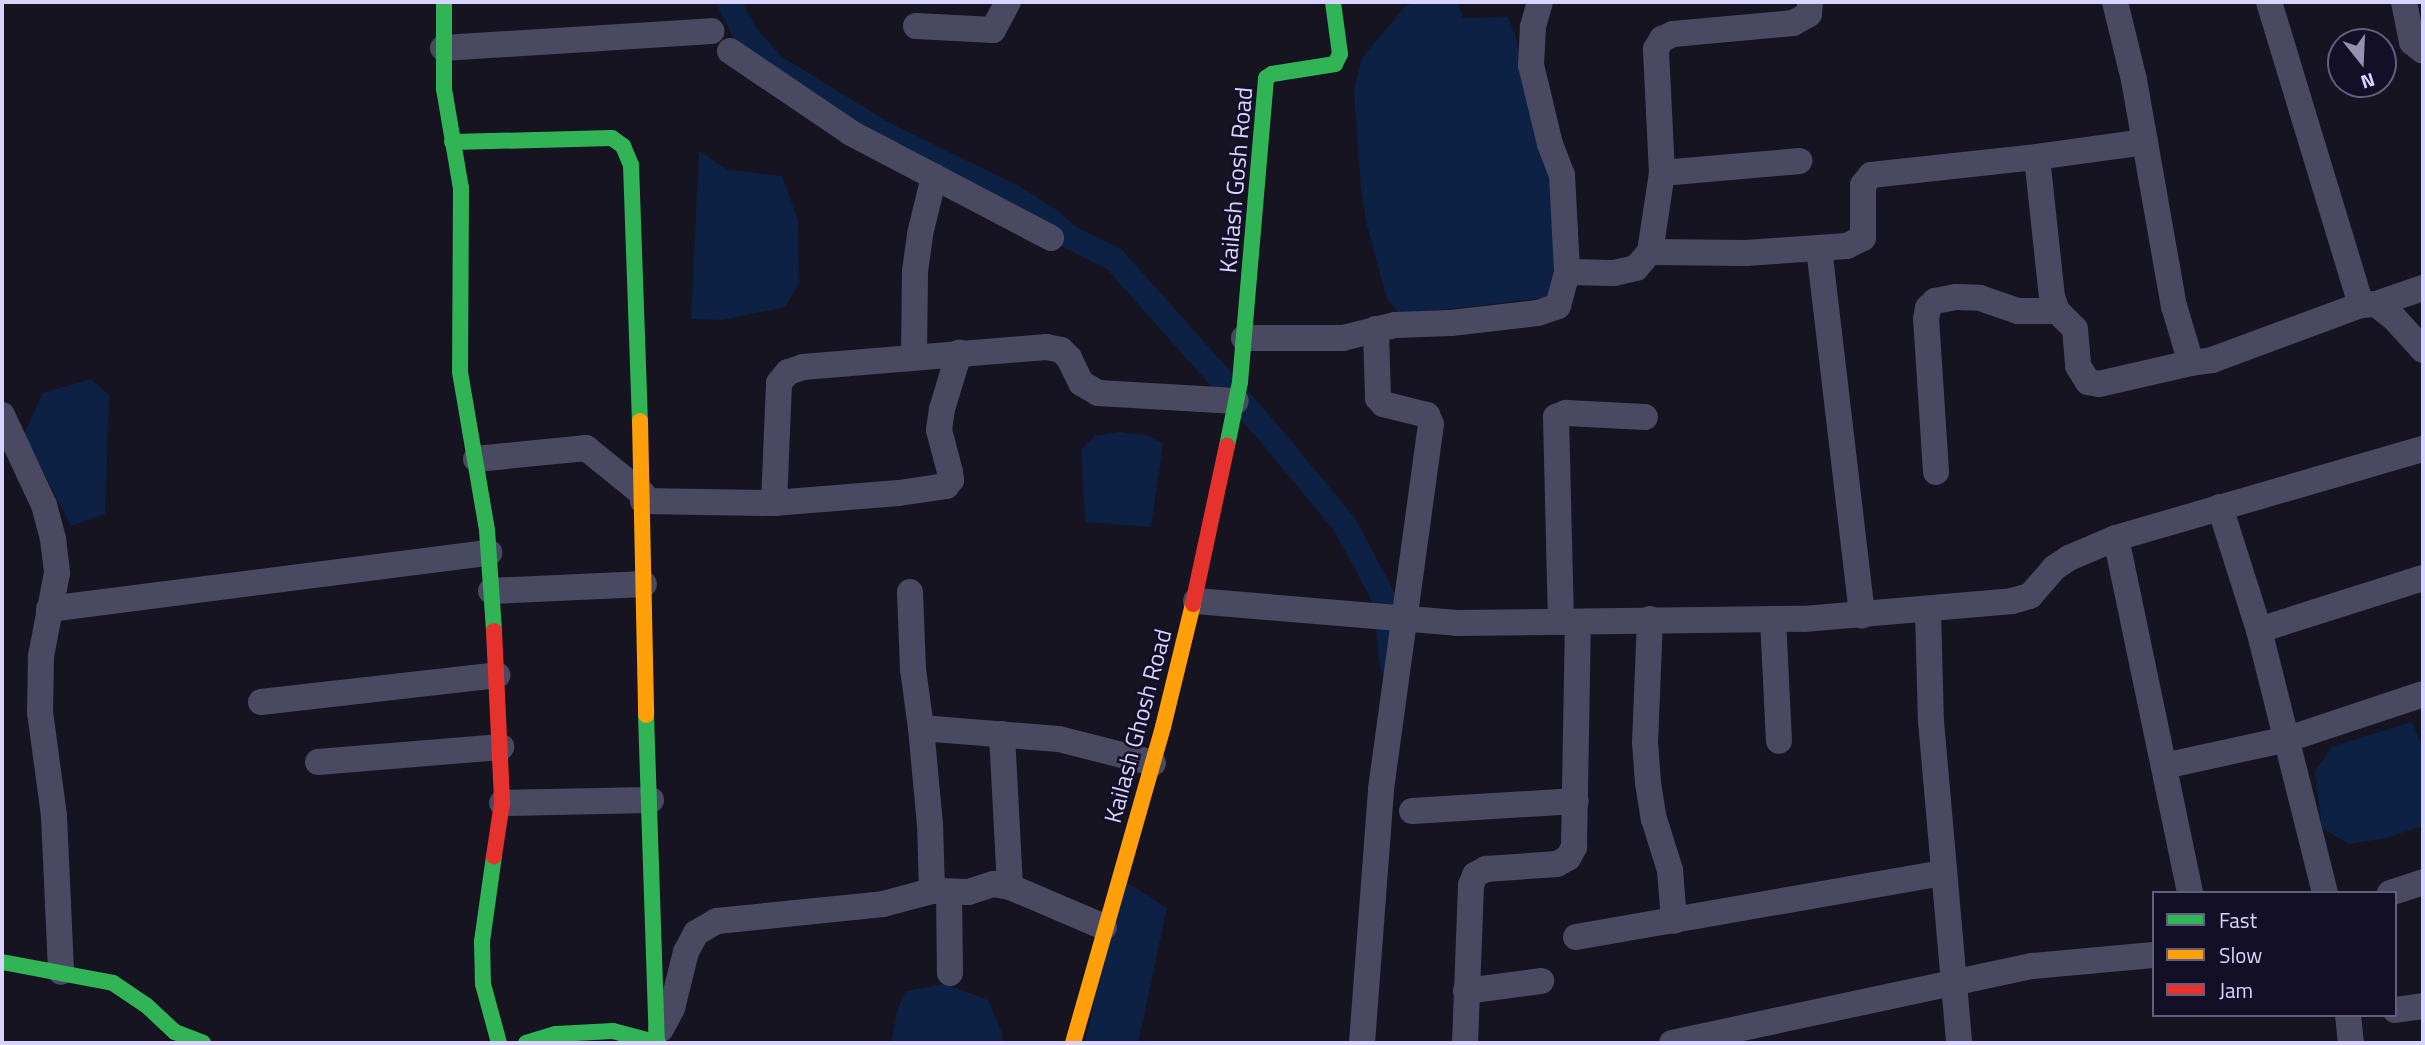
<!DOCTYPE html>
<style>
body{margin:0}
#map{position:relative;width:2425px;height:1045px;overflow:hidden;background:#161421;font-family:"Titillium Web",sans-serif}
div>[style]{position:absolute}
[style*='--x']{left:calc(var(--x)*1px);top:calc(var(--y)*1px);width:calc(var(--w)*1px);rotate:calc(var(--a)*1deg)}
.water>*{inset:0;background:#0d2144}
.canal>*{height:24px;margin:-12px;padding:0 12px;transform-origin:12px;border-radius:12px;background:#0d2144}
.street>*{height:26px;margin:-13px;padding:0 13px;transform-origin:13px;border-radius:13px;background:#4a4962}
.fast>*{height:16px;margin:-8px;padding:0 8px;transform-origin:8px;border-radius:8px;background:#30b455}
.slow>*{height:16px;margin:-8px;padding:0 8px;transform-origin:8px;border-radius:8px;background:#ff9f0a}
.jam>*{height:16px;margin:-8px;padding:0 8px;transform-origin:8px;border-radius:8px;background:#e5322d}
span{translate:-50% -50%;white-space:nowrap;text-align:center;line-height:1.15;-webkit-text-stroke:5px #130f26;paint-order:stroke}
.street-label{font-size:24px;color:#d9d4ff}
.frame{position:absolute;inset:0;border:4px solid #d9d4ff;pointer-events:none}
.legend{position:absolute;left:2152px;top:891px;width:245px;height:126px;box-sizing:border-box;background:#130f26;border:2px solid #625e7d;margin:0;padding:9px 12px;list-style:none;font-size:21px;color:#d9d4ff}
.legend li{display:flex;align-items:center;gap:14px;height:35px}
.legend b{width:35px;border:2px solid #625e7d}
.north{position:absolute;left:2327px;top:28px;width:70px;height:70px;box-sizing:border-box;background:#130f26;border:2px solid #625e7d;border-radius:50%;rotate:162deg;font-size:19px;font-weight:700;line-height:28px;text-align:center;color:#d9d4ff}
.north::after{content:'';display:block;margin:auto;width:24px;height:32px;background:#9591b1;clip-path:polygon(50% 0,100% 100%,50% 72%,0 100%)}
</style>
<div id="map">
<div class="water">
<div style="clip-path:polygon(1413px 2px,1458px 2px,1463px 18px,1508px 17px,1516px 38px,1549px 172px,1556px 257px,1548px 297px,1401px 315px,1387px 299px,1367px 225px,1361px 188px,1354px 90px,1362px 58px,1404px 8px)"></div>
<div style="clip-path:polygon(699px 151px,728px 170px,782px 176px,798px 220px,799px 283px,785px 307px,722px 320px,691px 319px)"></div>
<div style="clip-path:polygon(91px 379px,109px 395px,105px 514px,71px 526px,24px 434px,43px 393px)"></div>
<div style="clip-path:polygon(1118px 432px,1146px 435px,1163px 444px,1151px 527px,1085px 522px,1081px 450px,1095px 436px)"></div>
<div style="clip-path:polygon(2412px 722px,2423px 748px,2423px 826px,2386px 838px,2349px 844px,2322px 828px,2315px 771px,2333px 746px)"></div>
<div style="clip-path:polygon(1119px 878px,1167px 908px,1138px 1043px,1085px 1043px)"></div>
<div style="clip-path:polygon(945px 984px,988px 1000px,1002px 1033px,1002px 1043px,891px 1043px,898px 1008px,906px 991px)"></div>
</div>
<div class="canal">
<div style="--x:729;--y:2;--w:35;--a:63"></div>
<div style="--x:745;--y:33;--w:44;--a:48.7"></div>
<div style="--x:774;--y:66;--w:128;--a:31.6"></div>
<div style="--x:883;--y:133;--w:139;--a:26"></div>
<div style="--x:1008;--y:194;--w:48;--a:31.4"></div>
<div style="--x:1049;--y:219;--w:29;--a:41"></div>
<div style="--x:1071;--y:238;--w:48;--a:26"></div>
<div style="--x:1114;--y:259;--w:230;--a:48.3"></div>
<div style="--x:1267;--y:431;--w:122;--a:50.3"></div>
<div style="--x:1345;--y:525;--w:85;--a:61.9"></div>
<div style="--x:1385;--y:600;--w:66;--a:83.9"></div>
</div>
<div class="street">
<div style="--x:1540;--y:2;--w:26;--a:106"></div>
<div style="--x:1533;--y:27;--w:38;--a:93"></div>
<div style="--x:1531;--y:65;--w:81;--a:76.5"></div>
<div style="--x:1550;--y:144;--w:33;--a:69"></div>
<div style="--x:1562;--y:175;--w:97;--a:87"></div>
<div style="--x:2115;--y:2;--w:80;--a:76.3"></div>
<div style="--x:2134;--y:80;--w:230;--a:80"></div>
<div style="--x:2174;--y:306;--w:59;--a:73.4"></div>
<div style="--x:2191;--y:363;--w:21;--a:-8"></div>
<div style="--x:2212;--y:360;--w:159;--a:-20.3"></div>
<div style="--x:2361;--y:305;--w:15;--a:-4"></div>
<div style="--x:2376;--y:304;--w:23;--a:38"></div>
<div style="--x:2394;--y:318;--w:43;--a:47.8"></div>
<div style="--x:2269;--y:2;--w:317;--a:73.1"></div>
<div style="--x:2404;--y:2;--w:41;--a:78.7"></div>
<div style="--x:2412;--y:42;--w:14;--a:39"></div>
<div style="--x:916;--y:26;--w:77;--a:3"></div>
<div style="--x:993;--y:30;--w:32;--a:-62"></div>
<div style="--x:443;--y:48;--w:269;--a:-3.6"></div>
<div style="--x:730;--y:51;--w:146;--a:34.1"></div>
<div style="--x:851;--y:133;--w:226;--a:27.7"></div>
<div style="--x:2145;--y:142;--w:109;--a:172.1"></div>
<div style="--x:2037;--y:157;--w:141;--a:83.9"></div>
<div style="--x:2052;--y:297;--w:15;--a:70"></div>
<div style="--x:2057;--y:311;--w:25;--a:45"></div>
<div style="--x:2075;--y:329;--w:37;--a:85"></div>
<div style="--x:2078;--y:366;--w:19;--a:58"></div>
<div style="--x:2088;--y:382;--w:11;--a:10"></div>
<div style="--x:2099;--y:384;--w:94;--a:-12.9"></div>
<div style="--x:1662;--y:173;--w:138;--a:-5"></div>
<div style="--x:1819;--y:248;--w:370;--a:83.3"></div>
<div style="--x:1650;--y:252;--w:96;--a:0.6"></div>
<div style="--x:1746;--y:253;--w:101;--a:-4"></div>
<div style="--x:1847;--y:246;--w:18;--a:-27"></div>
<div style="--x:1863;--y:238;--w:53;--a:-90"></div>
<div style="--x:1863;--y:185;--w:13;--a:-51"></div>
<div style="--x:1871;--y:175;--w:167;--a:-6.2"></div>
<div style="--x:2376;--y:304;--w:50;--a:-18.8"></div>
<div style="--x:1244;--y:338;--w:99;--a:0"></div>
<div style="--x:1343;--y:338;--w:54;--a:-14"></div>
<div style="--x:1395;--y:325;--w:56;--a:-2"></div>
<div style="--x:1451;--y:323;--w:88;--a:-6.6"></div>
<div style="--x:1538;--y:313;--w:21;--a:-19"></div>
<div style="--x:1558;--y:306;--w:35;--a:-75"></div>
<div style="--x:1567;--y:272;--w:47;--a:1.2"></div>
<div style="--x:1614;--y:273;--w:23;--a:-13"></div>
<div style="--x:1636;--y:268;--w:21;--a:-49"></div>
<div style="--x:1650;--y:252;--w:80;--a:-81.4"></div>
<div style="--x:1662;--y:173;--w:124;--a:-92.8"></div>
<div style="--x:1656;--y:49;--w:12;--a:-59"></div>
<div style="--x:1662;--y:39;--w:12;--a:-24"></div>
<div style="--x:1673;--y:34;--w:121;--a:-5.2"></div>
<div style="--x:1793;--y:23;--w:18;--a:-29"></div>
<div style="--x:1809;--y:14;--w:12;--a:-85"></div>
<div style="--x:914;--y:355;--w:84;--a:-89.3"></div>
<div style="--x:915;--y:271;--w:37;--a:-82"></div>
<div style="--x:920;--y:234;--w:59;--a:-76.2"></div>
<div style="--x:2;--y:415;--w:99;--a:65"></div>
<div style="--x:44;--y:505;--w:35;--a:75"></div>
<div style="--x:53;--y:539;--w:34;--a:83"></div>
<div style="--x:57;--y:573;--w:85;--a:100.9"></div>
<div style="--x:41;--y:656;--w:56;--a:91"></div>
<div style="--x:40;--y:712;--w:105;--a:82.3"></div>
<div style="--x:54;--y:816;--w:156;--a:87.4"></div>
<div style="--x:476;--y:459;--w:111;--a:-5.7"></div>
<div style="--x:586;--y:448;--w:73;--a:38.9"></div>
<div style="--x:1936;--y:472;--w:153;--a:-93.7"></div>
<div style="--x:1926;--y:319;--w:11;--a:-80"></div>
<div style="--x:1928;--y:308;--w:10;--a:-45"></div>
<div style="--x:1935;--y:301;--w:21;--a:-11"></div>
<div style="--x:1956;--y:297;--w:24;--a:2"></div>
<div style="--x:1980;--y:298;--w:40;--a:18.9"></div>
<div style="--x:2018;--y:311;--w:39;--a:0"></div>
<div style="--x:643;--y:501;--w:131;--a:0.9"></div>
<div style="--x:774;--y:503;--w:125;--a:-4.6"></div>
<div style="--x:899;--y:493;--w:48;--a:-8.5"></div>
<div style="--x:946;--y:486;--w:8;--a:-50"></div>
<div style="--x:951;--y:480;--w:8;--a:-97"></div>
<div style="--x:950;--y:472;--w:43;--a:-104.7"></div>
<div style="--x:939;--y:430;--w:21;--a:-82"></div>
<div style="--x:942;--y:409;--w:59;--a:-73.1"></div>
<div style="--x:774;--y:503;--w:120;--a:-87.6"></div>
<div style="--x:779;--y:383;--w:14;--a:-51"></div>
<div style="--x:788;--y:372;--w:16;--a:-18"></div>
<div style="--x:803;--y:367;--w:244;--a:-4.7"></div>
<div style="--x:1046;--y:347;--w:15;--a:11"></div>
<div style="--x:1061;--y:350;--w:11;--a:45"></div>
<div style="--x:1069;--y:358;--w:28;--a:64"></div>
<div style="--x:1081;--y:383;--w:20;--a:30"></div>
<div style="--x:1098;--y:393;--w:138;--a:3.3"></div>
<div style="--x:2220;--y:507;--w:129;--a:72.4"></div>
<div style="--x:2259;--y:630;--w:271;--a:75.9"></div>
<div style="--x:2116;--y:538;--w:363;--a:78.2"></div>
<div style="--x:491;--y:591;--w:153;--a:-2.6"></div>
<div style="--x:910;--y:592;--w:77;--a:87.8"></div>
<div style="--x:913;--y:669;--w:60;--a:82.3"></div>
<div style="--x:1196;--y:601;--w:261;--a:4.8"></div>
<div style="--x:1456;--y:623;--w:348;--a:-0.7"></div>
<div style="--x:1804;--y:619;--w:209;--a:-4.9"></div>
<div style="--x:2012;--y:601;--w:19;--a:-16"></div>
<div style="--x:2030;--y:596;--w:37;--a:-49"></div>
<div style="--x:2054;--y:568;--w:18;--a:-34"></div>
<div style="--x:2069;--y:558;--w:51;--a:-23.1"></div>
<div style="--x:2116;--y:538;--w:320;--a:-16.2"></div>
<div style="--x:49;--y:609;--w:444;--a:-7.3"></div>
<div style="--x:1928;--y:610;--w:111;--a:88.5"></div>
<div style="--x:1931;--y:721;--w:323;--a:85"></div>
<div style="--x:1650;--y:619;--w:123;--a:92.3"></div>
<div style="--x:1645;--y:742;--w:41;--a:85.8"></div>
<div style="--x:1648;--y:783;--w:36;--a:81"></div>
<div style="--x:1654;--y:819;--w:53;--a:72.6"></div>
<div style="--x:1670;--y:870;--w:51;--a:85.5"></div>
<div style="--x:1773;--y:619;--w:122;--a:87.2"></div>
<div style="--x:1561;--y:622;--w:205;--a:-91.4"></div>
<div style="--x:1556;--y:417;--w:11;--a:-22"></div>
<div style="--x:1566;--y:413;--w:79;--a:2.9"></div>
<div style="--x:2259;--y:630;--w:172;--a:-17.6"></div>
<div style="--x:261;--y:702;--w:238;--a:-6.5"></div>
<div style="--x:1002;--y:734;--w:153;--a:87"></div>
<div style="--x:318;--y:762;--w:184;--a:-4.7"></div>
<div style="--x:2164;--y:766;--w:127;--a:-12.3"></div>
<div style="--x:2288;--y:739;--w:142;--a:-18.4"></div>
<div style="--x:502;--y:803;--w:149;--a:-1.2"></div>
<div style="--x:1412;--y:811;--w:164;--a:-3.5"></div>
<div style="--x:949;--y:892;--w:81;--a:89.3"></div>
<div style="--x:2390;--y:893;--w:35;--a:-18"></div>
<div style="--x:1104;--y:927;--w:102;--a:-156.9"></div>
<div style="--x:1010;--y:887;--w:17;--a:-170"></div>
<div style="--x:993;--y:884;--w:26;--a:162"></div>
<div style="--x:968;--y:892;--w:36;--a:-178"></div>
<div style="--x:932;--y:891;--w:66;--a:-91.7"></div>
<div style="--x:930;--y:825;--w:97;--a:-95.3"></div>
<div style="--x:921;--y:728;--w:138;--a:4.6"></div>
<div style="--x:1059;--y:739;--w:97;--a:14.3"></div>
<div style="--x:1576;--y:937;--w:372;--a:-9.9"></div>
<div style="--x:1466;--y:991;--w:76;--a:-7.6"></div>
<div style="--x:2395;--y:1010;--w:28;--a:-8"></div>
<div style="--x:2348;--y:1015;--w:28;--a:84"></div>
<div style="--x:661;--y:1029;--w:24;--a:-62"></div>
<div style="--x:672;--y:1008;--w:58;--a:-76"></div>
<div style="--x:686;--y:952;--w:21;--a:-62"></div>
<div style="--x:696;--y:933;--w:24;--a:-30"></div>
<div style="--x:717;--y:921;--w:167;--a:-5.8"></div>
<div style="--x:883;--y:904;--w:51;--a:-14.9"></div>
<div style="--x:1362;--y:1043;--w:255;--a:-85.7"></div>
<div style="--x:1381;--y:789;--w:368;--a:-82.2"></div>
<div style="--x:1431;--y:424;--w:10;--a:-114"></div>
<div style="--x:1427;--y:415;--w:45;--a:-166"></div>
<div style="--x:1383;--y:404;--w:8;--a:-130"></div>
<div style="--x:1378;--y:398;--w:69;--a:-91.7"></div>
<div style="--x:1465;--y:1043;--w:158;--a:-87.8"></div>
<div style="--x:1471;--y:885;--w:11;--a:-68"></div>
<div style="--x:1475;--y:875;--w:13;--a:-29"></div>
<div style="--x:1486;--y:869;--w:71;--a:-4"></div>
<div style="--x:1557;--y:864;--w:13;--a:-29"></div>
<div style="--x:1568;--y:858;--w:13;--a:-61"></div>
<div style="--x:1574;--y:847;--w:225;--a:-89"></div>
<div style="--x:1672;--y:1043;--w:368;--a:-12.1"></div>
<div style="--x:2032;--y:966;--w:122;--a:-5.2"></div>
</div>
<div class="fast">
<div style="--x:444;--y:2;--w:87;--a:90"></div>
<div style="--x:444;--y:89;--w:100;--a:80.3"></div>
<div style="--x:461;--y:188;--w:184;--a:90.3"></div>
<div style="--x:460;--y:372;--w:160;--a:80.3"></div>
<div style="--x:487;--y:530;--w:101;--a:86"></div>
<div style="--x:452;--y:142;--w:160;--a:-1.4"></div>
<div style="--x:612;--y:138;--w:14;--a:36"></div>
<div style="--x:623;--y:146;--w:21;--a:67"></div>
<div style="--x:631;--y:165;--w:256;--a:88"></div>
<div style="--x:1227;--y:446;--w:65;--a:-78.5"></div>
<div style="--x:1240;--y:382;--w:305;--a:-85.1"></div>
<div style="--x:1266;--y:78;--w:7;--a:-34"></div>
<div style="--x:1272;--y:74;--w:64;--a:-9"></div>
<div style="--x:1335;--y:64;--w:11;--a:-63"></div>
<div style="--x:1340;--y:54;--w:52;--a:-97.7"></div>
<div style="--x:646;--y:715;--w:326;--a:88.1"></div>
<div style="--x:494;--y:856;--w:86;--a:98"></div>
<div style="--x:482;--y:941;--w:43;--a:88.7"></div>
<div style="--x:483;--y:984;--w:61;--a:74.8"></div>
<div style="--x:2;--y:962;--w:113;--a:10.7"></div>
<div style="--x:113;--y:983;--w:40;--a:34"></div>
<div style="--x:146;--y:1005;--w:40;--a:43"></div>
<div style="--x:175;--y:1032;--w:30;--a:21"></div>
<div style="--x:526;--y:1043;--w:31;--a:-17"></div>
<div style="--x:556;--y:1034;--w:57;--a:-3"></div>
<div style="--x:613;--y:1031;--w:47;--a:14.9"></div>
</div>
<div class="slow">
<div style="--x:640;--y:421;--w:294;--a:88.8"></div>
<div style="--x:1073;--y:1043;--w:329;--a:-74.1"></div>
<div style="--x:1163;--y:727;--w:127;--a:-76.3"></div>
</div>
<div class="jam">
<div style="--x:1193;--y:604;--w:162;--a:-77.9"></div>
<div style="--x:494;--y:631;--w:172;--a:87.3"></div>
<div style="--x:502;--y:803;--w:54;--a:98.6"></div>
</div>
<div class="street-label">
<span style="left:1236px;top:180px;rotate:-85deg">Kailash Gosh Road</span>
<span style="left:1138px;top:726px;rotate:-75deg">Kailash Ghosh Road</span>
</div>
<div class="frame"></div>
<ul class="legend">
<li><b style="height:9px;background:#30b455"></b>Fast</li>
<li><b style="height:9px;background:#ff9f0a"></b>Slow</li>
<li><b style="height:9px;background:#e5322d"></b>Jam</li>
</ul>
<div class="north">N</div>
</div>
